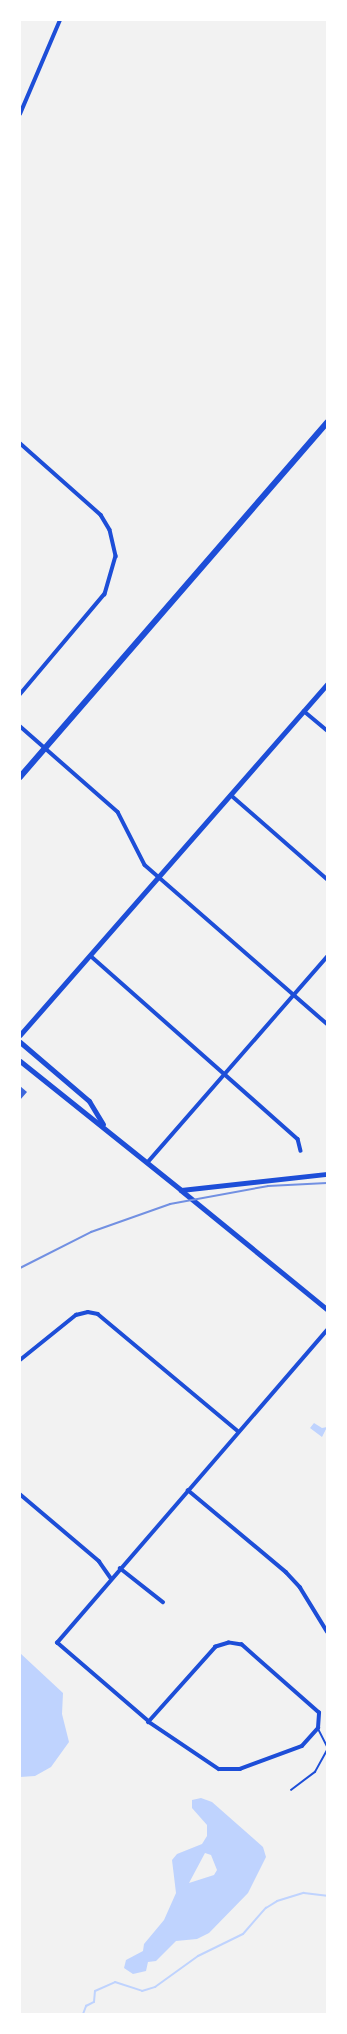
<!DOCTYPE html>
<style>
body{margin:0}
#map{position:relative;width:347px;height:2034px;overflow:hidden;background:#f2f2f2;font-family:"Roboto Condensed",sans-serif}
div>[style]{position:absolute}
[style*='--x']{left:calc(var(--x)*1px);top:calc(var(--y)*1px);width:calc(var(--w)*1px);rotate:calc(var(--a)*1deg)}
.water>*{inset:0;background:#bfd3fe}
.stream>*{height:2px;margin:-1px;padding:0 1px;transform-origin:1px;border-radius:1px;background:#bfd3fe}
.building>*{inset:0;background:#3d67dc}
.service>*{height:1.5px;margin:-0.75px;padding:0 0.75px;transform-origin:0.75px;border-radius:0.75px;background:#1d4ed8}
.minor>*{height:3.5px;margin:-1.75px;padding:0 1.75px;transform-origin:1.75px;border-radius:1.75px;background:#1d4ed8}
.tertiary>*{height:4.5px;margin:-2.25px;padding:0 2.25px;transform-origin:2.25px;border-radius:2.25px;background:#1d4ed8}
.secondary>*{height:5px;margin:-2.5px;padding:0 2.5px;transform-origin:2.5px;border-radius:2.5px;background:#1d4ed8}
.trunk>*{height:6px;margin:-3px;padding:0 3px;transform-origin:3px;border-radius:3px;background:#1d4ed8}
.rail>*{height:2px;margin:-1px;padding:0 1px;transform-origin:1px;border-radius:1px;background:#7290e2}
span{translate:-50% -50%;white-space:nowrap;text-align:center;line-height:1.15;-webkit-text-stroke:3.5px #fff;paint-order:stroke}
.frame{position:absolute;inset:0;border:21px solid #fff;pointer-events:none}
</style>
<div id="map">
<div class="water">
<div style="clip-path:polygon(314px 1423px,322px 1428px,327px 1427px,322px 1437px,310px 1428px)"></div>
<div style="clip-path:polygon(20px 1653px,63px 1693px,62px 1714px,69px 1742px,51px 1767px,35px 1776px,20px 1777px)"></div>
<div style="clip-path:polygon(evenodd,201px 1798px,212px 1802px,263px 1847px,266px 1857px,248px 1893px,209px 1933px,197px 1939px,176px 1941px,156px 1961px,148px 1962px,146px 1971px,133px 1974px,124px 1968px,126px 1960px,143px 1951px,144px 1944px,164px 1920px,176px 1893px,172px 1860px,177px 1854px,202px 1844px,207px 1836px,207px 1825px,192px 1808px,192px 1800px,201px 1798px,205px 1853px,211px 1855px,217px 1870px,214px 1875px,189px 1883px,205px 1853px)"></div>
</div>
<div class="stream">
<div style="--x:83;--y:2014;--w:9;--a:-69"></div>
<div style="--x:86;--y:2006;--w:9;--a:-27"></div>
<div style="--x:94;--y:2002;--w:11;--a:-85"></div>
<div style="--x:95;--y:1991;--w:22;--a:-24"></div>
<div style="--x:115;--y:1982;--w:28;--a:18"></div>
<div style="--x:142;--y:1991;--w:14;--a:-17"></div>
<div style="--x:155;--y:1987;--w:53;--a:-35.8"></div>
<div style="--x:198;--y:1956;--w:50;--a:-26.1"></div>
<div style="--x:243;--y:1934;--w:35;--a:-49"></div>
<div style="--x:266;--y:1908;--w:13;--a:-32"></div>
<div style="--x:277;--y:1901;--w:28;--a:-17"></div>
<div style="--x:304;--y:1893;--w:23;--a:7"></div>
</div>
<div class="building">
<div style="clip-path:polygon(20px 1086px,27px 1092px,20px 1100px)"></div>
</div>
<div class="service">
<div style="--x:318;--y:1728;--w:20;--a:63"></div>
<div style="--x:291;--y:1790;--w:30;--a:-37"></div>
<div style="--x:315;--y:1772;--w:25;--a:-61"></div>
</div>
<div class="minor">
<div style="--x:20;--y:114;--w:102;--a:-66.9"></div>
<div style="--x:20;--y:443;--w:108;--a:41.6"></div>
<div style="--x:101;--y:515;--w:17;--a:59"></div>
<div style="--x:110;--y:530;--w:27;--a:77"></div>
<div style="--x:116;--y:556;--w:40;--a:106"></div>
<div style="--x:105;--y:594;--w:132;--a:130.1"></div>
<div style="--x:304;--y:711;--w:30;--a:40"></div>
<div style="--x:20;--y:726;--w:130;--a:41.3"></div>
<div style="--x:118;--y:812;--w:59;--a:63"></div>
<div style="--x:145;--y:865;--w:242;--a:41.1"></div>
<div style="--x:231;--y:795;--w:128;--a:41.2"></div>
<div style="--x:91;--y:956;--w:276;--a:41.5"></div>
<div style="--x:298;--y:1139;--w:12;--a:76"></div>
<div style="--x:148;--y:1162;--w:272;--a:-48.9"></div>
<div style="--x:20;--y:1360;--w:72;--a:-38.8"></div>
<div style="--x:76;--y:1315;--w:12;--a:-14"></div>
<div style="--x:88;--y:1312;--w:10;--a:11"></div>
<div style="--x:98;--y:1314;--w:182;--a:39.9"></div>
<div style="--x:188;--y:1490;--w:128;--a:39.9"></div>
<div style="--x:286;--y:1572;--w:21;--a:47"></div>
<div style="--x:300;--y:1587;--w:52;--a:58.5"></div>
<div style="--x:20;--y:1494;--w:104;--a:40.3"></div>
<div style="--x:99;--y:1561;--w:21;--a:55"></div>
<div style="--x:120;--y:1568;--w:55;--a:38.3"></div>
<div style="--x:149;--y:1722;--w:84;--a:33.9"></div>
<div style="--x:219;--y:1769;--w:21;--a:0"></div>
<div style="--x:240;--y:1769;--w:66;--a:-20.4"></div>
<div style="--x:302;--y:1746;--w:24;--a:-48"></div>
<div style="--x:318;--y:1728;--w:15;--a:-86"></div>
<div style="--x:319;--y:1713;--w:103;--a:-138.6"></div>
<div style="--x:242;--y:1645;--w:13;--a:-171"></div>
<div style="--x:229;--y:1643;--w:14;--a:163"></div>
<div style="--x:216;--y:1647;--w:101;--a:131.8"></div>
<div style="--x:149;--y:1722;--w:121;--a:-139.3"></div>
<div style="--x:57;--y:1643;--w:413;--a:-49.2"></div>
</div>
<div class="tertiary">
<div style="--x:20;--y:1035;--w:466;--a:-48.8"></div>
<div style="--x:181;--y:1190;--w:188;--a:39.2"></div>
</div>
<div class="secondary">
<div style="--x:20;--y:1042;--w:91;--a:40.5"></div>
<div style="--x:89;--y:1101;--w:27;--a:59"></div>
<div style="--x:20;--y:1061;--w:206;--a:38.7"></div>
<div style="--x:181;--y:1190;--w:147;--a:-6.3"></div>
</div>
<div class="trunk">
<div style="--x:20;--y:777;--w:469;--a:-49.1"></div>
</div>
<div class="rail">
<div style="--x:327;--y:101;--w:97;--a:90"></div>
<div style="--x:20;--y:1268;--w:80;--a:-26.9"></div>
<div style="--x:91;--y:1232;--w:84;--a:-19.5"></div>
<div style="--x:170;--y:1204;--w:100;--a:-10.4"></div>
<div style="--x:268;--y:1186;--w:59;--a:-2.9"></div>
</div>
<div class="frame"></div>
</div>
